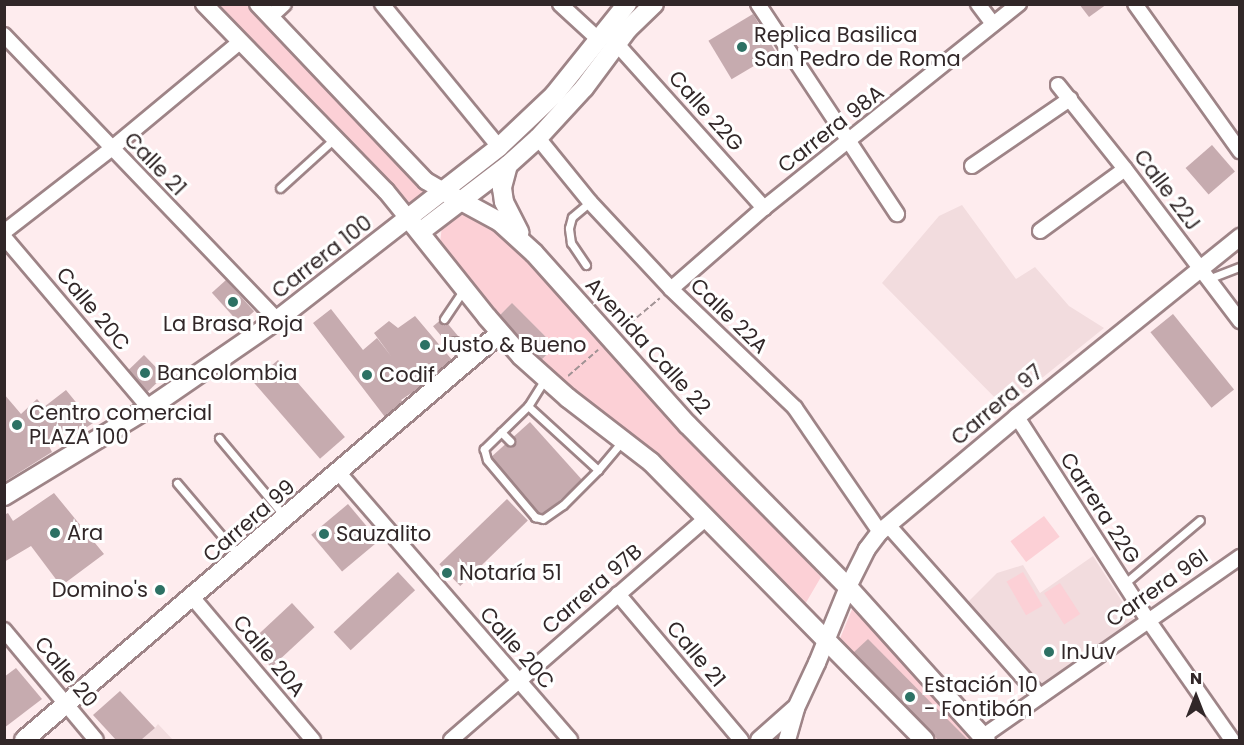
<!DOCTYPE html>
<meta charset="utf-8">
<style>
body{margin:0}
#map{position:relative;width:1244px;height:745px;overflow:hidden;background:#feecee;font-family:Poppins,sans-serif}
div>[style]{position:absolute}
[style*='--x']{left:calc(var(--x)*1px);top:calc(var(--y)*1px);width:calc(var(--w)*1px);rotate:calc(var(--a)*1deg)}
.built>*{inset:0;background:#f2dcde}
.green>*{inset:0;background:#fcd0d6;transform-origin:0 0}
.building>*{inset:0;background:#c6abaf;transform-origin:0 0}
.path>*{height:2px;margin-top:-1px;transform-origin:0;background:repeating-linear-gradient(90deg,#a09294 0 6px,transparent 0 9px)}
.roads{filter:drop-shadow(2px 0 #9e8487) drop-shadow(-2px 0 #9e8487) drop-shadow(0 2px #9e8487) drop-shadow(0 -2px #9e8487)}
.service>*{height:7px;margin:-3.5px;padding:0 3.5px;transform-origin:3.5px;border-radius:3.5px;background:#fff}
.minor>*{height:14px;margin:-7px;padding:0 7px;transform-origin:7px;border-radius:7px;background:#fff}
.tertiary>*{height:16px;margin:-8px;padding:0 8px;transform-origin:8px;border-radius:8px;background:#fff}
.secondary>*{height:18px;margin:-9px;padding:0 9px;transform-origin:9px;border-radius:9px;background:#fff}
.dots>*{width:16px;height:16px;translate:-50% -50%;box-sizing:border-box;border:3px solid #fff;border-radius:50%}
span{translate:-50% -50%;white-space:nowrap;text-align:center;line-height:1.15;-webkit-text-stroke:6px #fff;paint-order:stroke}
.poi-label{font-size:21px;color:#312728}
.left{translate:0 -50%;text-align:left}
.right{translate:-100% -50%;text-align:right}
.street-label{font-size:21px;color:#312728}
.frame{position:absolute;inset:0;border:6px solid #312728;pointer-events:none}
.north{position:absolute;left:1166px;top:667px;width:60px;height:60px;-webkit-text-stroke:4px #fff;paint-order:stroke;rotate:0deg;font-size:16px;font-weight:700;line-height:24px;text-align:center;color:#312728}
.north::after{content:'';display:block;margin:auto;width:21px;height:27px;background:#312728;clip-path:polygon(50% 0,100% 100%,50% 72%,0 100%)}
</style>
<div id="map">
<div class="built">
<div style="clip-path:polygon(962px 205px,1016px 279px,1035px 267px,1069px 306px,1104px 328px,1005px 408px,882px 283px,939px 216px)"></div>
<div style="clip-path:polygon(1093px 556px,1134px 620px,1040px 685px,967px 603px,997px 573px,1023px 565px,1040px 593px)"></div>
<div style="clip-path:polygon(158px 724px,173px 740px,141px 740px,155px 728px)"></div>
</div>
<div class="green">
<div style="clip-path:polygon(215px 5px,249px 5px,427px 190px,410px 205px)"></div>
<div style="clip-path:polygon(469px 213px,509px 238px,701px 450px,821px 577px,804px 606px,666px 465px,616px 421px,569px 387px,541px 360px,555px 346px,512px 304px,498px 317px,440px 243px,442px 226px,451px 218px)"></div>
<div style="left:1044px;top:516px;width:26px;height:42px;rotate:53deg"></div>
<div style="left:1023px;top:572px;width:39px;height:19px;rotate:60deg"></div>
<div style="left:1060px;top:583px;width:37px;height:19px;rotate:57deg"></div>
<div style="clip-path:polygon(853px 607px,979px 740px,936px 740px,839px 641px)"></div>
</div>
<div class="building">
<div style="clip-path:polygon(1079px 4px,1107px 4px,1089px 17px)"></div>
<div style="left:753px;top:14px;width:45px;height:52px;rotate:59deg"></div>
<div style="left:1212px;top:145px;width:35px;height:35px;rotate:49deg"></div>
<div style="left:226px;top:280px;width:42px;height:19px;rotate:48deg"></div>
<div style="left:512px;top:303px;width:61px;height:20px;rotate:45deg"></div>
<div style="clip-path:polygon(331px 309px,363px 350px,377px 338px,391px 356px,374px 333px,389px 321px,398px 328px,415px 316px,453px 361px,436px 377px,401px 400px,404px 403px,385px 417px,313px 323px)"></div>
<div style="left:1173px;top:314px;width:97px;height:29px;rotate:51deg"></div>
<div style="left:443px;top:318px;width:25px;height:13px;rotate:50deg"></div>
<div style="left:144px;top:355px;width:29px;height:23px;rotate:46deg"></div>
<div style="left:278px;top:360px;width:102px;height:33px;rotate:49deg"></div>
<div style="clip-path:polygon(66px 390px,93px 423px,72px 437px,66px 432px,49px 446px,52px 452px,4px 482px,4px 394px,21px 414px,37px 399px,44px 407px)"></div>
<div style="left:530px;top:422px;width:78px;height:56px;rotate:48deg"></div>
<div style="clip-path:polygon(54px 493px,104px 554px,61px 586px,31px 546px,4px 562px,4px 515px,8px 513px,13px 521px)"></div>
<div style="left:507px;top:499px;width:30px;height:94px;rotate:46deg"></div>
<div style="left:348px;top:504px;width:48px;height:48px;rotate:50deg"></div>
<div style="left:398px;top:572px;width:25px;height:88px;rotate:47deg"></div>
<div style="left:292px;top:603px;width:33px;height:59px;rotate:47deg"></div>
<div style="clip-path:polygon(868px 639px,968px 740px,938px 740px,853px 653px)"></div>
<div style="clip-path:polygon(16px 668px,42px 699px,4px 728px,4px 677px)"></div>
<div style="clip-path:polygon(120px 691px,155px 728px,141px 740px,116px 740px,93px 715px)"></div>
</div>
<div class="path">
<div style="--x:623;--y:329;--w:48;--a:-40"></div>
<div style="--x:568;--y:376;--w:40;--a:-41"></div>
</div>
<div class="roads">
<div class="service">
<div style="--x:280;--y:188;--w:73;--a:-42.2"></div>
<div style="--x:586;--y:265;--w:27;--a:-124"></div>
<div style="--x:571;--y:243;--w:15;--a:-98"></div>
<div style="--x:569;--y:228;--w:11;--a:-75"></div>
<div style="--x:572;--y:217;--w:23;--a:-40"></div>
<div style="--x:1208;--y:279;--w:34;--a:-21"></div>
<div style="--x:444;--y:319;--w:34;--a:-56"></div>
<div style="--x:455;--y:341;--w:24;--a:68"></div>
<div style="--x:545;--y:379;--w:32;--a:122"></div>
<div style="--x:528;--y:406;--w:62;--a:135.7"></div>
<div style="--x:484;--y:449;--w:11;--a:75"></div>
<div style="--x:487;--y:460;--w:75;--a:49.9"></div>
<div style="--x:535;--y:517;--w:8;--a:14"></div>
<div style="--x:543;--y:519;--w:24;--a:-35"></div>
<div style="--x:563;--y:505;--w:49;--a:-45"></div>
<div style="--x:598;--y:470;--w:38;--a:-50"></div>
<div style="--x:528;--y:406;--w:95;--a:42.4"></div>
<div style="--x:501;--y:432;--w:13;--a:45"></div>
<div style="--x:219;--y:438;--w:103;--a:50.1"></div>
<div style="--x:177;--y:483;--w:94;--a:49.7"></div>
<div style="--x:1124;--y:584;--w:99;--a:-40.1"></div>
</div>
<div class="minor">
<div style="--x:382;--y:4;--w:185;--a:50.7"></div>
<div style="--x:560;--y:4;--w:53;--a:42.7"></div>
<div style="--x:758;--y:4;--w:252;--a:56.5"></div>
<div style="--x:978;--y:4;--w:25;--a:53"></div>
<div style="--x:1135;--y:4;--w:181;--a:54.5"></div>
<div style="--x:270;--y:17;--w:19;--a:-43"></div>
<div style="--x:4;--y:35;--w:395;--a:46.2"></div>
<div style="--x:616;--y:43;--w:222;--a:48.1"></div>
<div style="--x:1058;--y:85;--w:107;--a:51.4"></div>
<div style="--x:1125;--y:169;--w:191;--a:52.9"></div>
<div style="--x:538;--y:138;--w:82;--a:50.9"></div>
<div style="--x:590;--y:202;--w:119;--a:47"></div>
<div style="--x:671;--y:289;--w:172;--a:43.8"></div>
<div style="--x:795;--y:408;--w:150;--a:55.6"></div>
<div style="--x:972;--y:166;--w:119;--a:-34.4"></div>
<div style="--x:1040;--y:231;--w:105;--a:-36.1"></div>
<div style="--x:4;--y:232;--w:135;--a:-37.8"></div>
<div style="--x:111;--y:149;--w:168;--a:-39.7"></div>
<div style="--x:4;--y:237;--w:224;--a:49.7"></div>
<div style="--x:671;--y:289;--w:123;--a:-41.1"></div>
<div style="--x:764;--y:208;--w:327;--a:-38.7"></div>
<div style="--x:1017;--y:417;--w:242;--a:57.2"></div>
<div style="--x:1148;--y:620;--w:146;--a:55"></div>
<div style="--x:339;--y:473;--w:353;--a:49.1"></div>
<div style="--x:888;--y:525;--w:229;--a:48.4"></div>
<div style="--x:618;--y:594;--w:191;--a:49.9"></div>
<div style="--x:193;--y:598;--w:186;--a:49.8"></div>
<div style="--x:4;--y:630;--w:143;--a:50.1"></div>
<div style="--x:982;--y:737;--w:315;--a:-34.9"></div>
<div style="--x:451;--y:740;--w:338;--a:-41"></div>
</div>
<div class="tertiary">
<div style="--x:204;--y:4;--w:261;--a:45.8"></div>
<div style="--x:386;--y:191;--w:35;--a:51"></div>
<div style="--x:258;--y:4;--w:244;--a:46.5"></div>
<div style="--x:426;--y:181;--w:20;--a:30"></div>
<div style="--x:759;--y:740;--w:47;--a:-41.5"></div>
<div style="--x:787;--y:740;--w:33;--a:-74"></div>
<div style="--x:796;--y:708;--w:50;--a:-65"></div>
<div style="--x:817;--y:663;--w:82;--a:-67.8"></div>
<div style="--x:848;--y:587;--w:42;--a:-63.4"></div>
<div style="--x:867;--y:549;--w:21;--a:-53"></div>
<div style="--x:880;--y:532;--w:179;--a:-40"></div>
<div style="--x:1017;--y:417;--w:287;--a:-38.9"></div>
</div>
<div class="secondary">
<div style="--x:508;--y:165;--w:24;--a:105"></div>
<div style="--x:502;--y:188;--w:14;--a:82"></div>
<div style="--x:504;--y:202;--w:34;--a:63"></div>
<div style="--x:443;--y:191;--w:65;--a:28.5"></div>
<div style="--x:500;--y:222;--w:46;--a:42.4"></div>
<div style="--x:534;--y:253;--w:231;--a:48.2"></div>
<div style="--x:688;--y:425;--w:228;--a:45.4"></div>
<div style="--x:848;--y:587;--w:206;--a:48"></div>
<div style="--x:408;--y:218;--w:127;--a:51.4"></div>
<div style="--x:487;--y:317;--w:52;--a:48.9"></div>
<div style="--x:521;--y:356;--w:63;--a:41.8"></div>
<div style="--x:568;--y:398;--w:105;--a:37.6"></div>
<div style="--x:651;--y:462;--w:390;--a:45.5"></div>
<div style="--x:420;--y:232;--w:111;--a:-37.3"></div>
<div style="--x:508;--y:165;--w:40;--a:-42"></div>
<div style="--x:538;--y:138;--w:68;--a:-47.4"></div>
<div style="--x:584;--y:88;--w:74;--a:-53.3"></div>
<div style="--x:628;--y:29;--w:36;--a:-44"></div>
<div style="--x:4;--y:496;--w:170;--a:-31.3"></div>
<div style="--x:149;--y:408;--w:155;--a:-34.5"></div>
<div style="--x:277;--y:320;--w:281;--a:-37.9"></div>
<div style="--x:499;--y:147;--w:76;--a:-43.4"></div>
<div style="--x:554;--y:95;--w:117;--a:-51.3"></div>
<div style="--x:24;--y:740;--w:626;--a:-40.53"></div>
</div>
</div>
<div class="dots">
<div style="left:742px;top:47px;background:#2d7164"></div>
<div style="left:233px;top:302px;background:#2d7164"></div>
<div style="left:425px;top:345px;background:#2d7164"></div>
<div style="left:145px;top:373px;background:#2d7164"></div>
<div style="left:367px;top:375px;background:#2d7164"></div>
<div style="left:17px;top:425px;background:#2d7164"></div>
<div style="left:55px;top:533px;background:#2d7164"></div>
<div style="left:324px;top:534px;background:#2d7164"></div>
<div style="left:447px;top:573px;background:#2d7164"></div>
<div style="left:160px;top:590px;background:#2d7164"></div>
<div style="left:1049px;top:652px;background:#2d7164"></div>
<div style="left:910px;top:697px;background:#2d7164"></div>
</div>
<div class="poi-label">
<span class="left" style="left:754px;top:47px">Replica Basilica<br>San Pedro de Roma</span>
<span style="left:233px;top:324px">La Brasa Roja</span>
<span class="left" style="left:437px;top:345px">Justo &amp; Bueno</span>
<span class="left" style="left:157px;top:373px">Bancolombia</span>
<span class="left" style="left:379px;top:375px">Codif</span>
<span class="left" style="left:29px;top:425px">Centro comercial<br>PLAZA 100</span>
<span class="left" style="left:67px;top:533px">Ara</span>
<span class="left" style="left:336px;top:534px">Sauzalito</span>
<span class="left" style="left:459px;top:573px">Notaría 51</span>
<span class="right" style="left:148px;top:590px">Domino's</span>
<span class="left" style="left:1061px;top:652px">InJuv</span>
<span class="left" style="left:924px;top:697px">Estación 10<br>- Fontibón</span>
</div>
<div class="street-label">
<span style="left:706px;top:111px;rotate:48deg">Calle 22G</span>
<span style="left:831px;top:129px;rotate:-38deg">Carrera 98A</span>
<span style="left:155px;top:164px;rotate:46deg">Calle 21</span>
<span style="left:1167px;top:190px;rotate:53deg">Calle 22J</span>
<span style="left:322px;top:257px;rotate:-38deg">Carrera 100</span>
<span style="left:93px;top:309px;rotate:50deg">Calle 20C</span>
<span style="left:729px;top:316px;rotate:44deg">Calle 22A</span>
<span style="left:648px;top:346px;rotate:48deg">Avenida Calle 22</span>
<span style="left:997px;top:405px;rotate:-40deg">Carrera 97</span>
<span style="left:1100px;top:508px;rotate:57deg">Carrera 22G</span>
<span style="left:249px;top:521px;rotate:-41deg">Carrera 99</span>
<span style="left:1157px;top:588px;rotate:-35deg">Carrera 96I</span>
<span style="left:592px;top:589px;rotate:-41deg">Carrera 97B</span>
<span style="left:517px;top:648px;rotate:49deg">Calle 20C</span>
<span style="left:696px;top:654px;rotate:50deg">Calle 21</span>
<span style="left:269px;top:656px;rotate:50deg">Calle 20A</span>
<span style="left:66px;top:672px;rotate:50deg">Calle 20</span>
</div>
<div class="frame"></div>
<div class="north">N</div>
</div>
